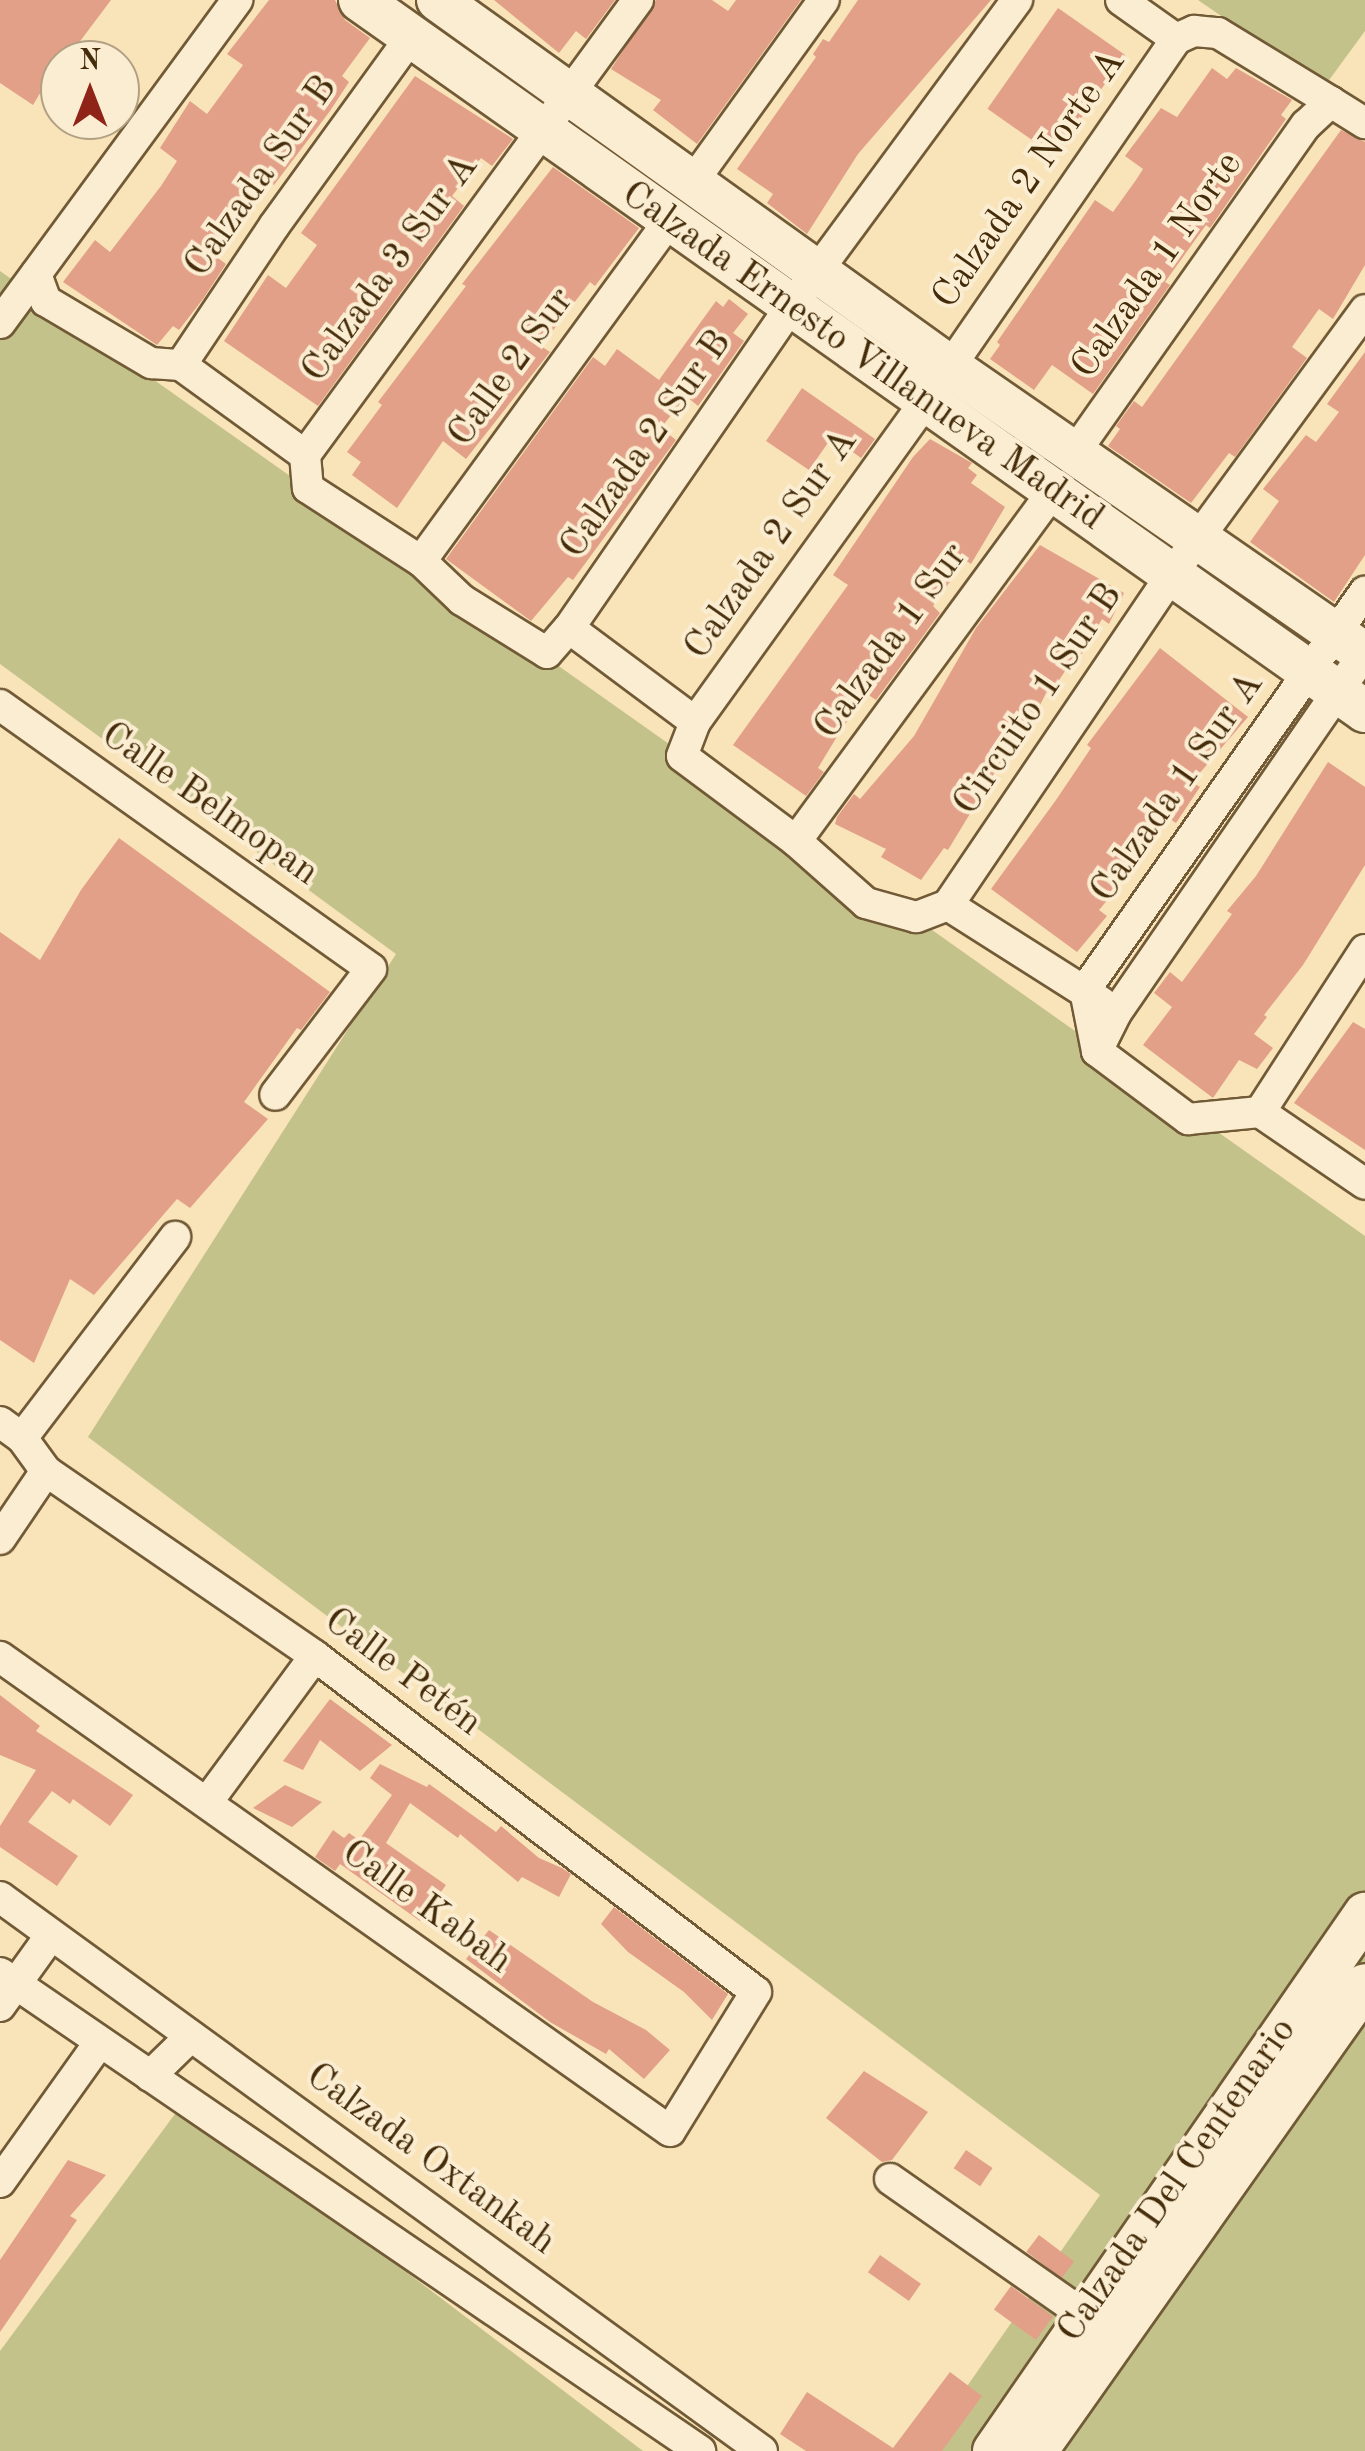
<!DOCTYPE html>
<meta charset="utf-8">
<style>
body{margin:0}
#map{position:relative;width:1365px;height:2451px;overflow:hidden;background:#f9e3b9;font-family:"Old Standard TT",serif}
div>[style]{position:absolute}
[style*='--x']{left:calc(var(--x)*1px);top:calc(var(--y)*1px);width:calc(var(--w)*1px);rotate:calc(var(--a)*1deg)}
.green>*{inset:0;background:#c4c28b}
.building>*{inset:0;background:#e2a088;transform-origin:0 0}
.roads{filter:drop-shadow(2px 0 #715a36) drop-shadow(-2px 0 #715a36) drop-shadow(0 2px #715a36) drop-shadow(0 -2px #715a36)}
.street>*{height:30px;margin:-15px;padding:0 15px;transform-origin:15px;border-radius:15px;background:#fbedd2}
.secondary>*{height:42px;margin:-21px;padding:0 21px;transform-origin:21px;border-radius:21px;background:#fbedd2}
span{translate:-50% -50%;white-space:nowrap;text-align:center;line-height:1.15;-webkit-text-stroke:8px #fbedd2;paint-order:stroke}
.street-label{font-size:38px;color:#442c0a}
.north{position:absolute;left:40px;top:40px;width:100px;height:100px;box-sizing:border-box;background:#fbedd2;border:2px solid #b2a082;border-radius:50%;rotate:0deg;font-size:28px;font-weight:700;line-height:40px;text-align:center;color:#442c0a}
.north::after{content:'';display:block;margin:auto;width:35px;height:45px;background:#8f2418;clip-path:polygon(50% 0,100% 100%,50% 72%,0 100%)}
</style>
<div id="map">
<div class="green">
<div style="clip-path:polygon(1198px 0,1365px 0,1365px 31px,1324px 87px)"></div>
<div style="clip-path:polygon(0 271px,1365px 1236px,1365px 2451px,922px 2451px,1100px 2195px,88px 1437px,396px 954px,0 664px)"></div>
<div style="clip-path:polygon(183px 2103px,643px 2451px,0 2451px,0 2351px)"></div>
</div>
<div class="building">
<div style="clip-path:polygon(0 0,111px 0,72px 52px,60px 60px,33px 105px,0 83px)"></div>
<div style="clip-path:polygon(269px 0,335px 0,345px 20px,370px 38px,342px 76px,349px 82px,330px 111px,274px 185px,266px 180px,210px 252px,226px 264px,203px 299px,179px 330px,173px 326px,157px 345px,63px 282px,95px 240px,110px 252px,161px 186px,177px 161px,160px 148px,190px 101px,207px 114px,243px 65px,227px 54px)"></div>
<div style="clip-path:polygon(494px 0,615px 0,586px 39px,576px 31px,559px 53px)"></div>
<div style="clip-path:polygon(656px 0,712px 0,728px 11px,736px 0,801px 0,697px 144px,653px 110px,661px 100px,611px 69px)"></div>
<div style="clip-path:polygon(858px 0,991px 0,858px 154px,807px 234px,767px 203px,773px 194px,737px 169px,816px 57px,813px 54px,823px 39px,829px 42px)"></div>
<div style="left:1058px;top:8px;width:82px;height:123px;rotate:35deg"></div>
<div style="clip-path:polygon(1212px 68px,1227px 79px,1236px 68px,1292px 100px,1281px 115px,1286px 119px,1210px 228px,1206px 225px,1165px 282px,1170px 285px,1093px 394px,1052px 365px,1034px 390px,990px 359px,1000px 345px,997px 342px,1095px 200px,1113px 212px,1136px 180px,1143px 169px,1125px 156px,1161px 108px,1177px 117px)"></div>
<div style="clip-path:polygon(415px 76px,513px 139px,492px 166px,481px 158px,452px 196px,464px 206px,318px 406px,224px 341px,268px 275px,286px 288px,317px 245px,301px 233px)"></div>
<div style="clip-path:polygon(1341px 130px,1365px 142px,1365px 265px,1333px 319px,1319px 309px,1292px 347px,1307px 358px,1235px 457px,1229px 453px,1191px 503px,1108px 446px,1120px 429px,1116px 426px,1134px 401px,1142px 407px)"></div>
<div style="clip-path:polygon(553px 167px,639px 228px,595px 286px,590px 282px,541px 346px,550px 352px,466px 459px,443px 441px,397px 508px,352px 475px,361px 462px,347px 452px,382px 405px,378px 402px,466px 286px,462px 284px)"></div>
<div style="clip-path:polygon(729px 299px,748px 314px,733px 333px,744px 341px,698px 406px,686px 396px,661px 428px,676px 440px,573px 580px,568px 577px,531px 621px,446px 559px,593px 357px,605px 366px,617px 349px,659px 380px,716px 301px,723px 307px)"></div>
<div style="clip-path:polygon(1365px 352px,1365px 555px,1334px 602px,1250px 542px,1279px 501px,1263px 489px,1306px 435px,1316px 442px,1339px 412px,1327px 404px)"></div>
<div style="clip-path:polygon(802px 388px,875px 439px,861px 458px,832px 437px,809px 470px,766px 441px)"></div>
<div style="clip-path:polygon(930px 439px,972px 463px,968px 468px,977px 475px,971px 483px,1005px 507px,971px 564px,965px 560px,933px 606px,940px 613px,876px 700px,867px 694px,841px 730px,818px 768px,824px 772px,806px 796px,733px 745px,848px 585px,833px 575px,913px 457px)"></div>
<div style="clip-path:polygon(1040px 545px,1124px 593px,1109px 624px,1102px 619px,1080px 657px,1076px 655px,1053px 689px,1049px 687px,1015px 756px,1008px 751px,948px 850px,944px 848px,921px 880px,881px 857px,886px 849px,835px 824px,837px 817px,854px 794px,860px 799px,914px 736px,976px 628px)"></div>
<div style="clip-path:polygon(1160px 648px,1248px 717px,1192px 782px,1200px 787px,1176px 823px,1170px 819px,1131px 863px,1136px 866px,1099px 910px,1107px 916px,1077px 952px,991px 889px,1056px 800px,1091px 748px,1087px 745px)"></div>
<div style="clip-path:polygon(1328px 762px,1365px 787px,1365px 865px,1303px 965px,1264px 1015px,1267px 1017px,1254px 1034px,1273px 1048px,1257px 1069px,1239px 1060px,1213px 1098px,1143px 1045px,1172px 1007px,1154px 993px,1170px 972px,1182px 982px,1232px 914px,1227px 911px,1256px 876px)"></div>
<div style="clip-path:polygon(119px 838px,330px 992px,301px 1030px,297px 1028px,244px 1102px,268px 1119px,190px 1208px,177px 1199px,94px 1295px,70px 1279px,34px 1363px,0 1340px,0 932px,40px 960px,81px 890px)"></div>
<div style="clip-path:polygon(1353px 1022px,1365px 1029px,1365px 1150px,1294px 1103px)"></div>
<div style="clip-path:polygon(0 1695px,40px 1726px,36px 1731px,133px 1795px,110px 1826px,73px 1799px,70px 1804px,52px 1791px,28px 1822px,78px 1856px,57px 1886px,0 1847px,0 1826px,36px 1770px,0 1755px)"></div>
<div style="clip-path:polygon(330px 1699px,392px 1745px,360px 1771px,320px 1740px,303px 1770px,283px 1761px)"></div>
<div style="clip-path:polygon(380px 1764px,427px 1787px,429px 1784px,496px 1832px,501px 1826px,539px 1858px,562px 1868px,571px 1874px,559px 1897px,522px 1877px,518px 1882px,460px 1834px,458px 1838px,410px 1803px,386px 1843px,446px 1885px,420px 1921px,340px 1864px,335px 1871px,315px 1857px,333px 1830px,344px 1838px,349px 1833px,359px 1840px,392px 1795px,370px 1778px)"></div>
<div style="clip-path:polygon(285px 1785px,322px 1802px,292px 1827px,253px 1808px)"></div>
<div style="clip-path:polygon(614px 1907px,728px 1994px,712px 2020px,684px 1992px,628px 1952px,601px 1924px)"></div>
<div style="clip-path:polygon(489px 1930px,593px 2002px,646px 2030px,670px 2050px,644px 2079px,609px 2049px,606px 2054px,550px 2022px,466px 1959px)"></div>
<div style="clip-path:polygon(864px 2071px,928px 2112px,892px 2160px,882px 2162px,826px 2118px)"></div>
<div style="left:966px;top:2150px;width:32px;height:22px;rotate:34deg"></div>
<div style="clip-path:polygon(68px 2160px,106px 2175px,70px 2216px,77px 2220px,0 2332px,0 2260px)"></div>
<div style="left:1039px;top:2235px;width:44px;height:21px;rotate:37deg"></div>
<div style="left:880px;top:2255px;width:50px;height:21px;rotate:35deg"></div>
<div style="left:1011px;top:2286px;width:52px;height:29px;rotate:36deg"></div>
<div style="clip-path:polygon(950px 2372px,982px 2396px,942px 2451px,806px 2451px,780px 2434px,807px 2392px,893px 2448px)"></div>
</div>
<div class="roads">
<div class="street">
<div style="--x:1121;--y:0;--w:67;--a:35.3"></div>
<div style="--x:1176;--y:39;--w:20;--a:-24"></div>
<div style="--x:1194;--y:31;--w:24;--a:5"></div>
<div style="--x:1218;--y:33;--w:132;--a:31.4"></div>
<div style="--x:694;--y:180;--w:222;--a:-54.2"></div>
<div style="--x:36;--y:274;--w:29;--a:70"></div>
<div style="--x:46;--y:301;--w:122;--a:30.6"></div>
<div style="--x:151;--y:363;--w:30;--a:4"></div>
<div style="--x:181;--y:365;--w:153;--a:36"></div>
<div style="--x:305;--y:455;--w:33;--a:85"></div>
<div style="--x:308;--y:488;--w:135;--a:32.9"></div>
<div style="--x:421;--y:561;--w:57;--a:43.6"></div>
<div style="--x:462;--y:600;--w:100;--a:31.9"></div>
<div style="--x:547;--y:653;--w:33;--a:-49"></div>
<div style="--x:569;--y:628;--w:389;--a:-55.4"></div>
<div style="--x:790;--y:308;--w:383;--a:-53.6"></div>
<div style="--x:0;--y:323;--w:401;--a:-53.7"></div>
<div style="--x:181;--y:365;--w:167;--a:-56.2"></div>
<div style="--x:274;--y:226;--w:233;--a:-54.1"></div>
<div style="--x:1075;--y:452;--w:400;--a:-54.8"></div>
<div style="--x:1306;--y:125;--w:34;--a:-43"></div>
<div style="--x:1331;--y:102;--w:40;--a:32"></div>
<div style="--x:305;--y:455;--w:564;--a:-53.8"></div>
<div style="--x:421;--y:561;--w:419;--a:-53.9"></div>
<div style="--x:569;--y:628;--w:157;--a:36.7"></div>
<div style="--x:0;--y:705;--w:455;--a:35.4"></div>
<div style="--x:371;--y:969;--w:158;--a:127.3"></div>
<div style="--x:796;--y:841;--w:434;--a:-53.7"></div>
<div style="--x:948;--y:905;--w:34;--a:159"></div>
<div style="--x:916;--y:917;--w:52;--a:-164.4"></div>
<div style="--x:866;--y:903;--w:94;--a:-138.5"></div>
<div style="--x:796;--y:841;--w:142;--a:-143.3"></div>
<div style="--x:682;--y:756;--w:36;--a:-69"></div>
<div style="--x:695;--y:722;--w:437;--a:-54.3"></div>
<div style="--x:950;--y:367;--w:398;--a:-55.4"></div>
<div style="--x:948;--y:905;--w:400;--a:-55.9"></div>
<div style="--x:1172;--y:574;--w:327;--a:-53.8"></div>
<div style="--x:948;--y:905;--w:181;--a:32.4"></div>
<div style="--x:1085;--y:990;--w:487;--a:-54.9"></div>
<div style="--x:1085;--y:990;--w:62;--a:78.9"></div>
<div style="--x:1097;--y:1051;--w:114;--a:36.8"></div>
<div style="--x:1188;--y:1119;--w:72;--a:-5.6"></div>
<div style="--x:1260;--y:1112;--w:127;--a:34.4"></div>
<div style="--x:1097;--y:1051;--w:42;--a:-63.4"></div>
<div style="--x:1116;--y:1013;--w:439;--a:-55.4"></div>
<div style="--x:1260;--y:1112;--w:193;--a:-57.1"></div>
<div style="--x:0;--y:1422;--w:27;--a:36"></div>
<div style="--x:22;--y:1438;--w:41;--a:54"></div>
<div style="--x:46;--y:1471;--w:326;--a:34.5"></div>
<div style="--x:315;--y:1656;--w:554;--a:37.3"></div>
<div style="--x:756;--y:1992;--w:163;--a:121.7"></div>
<div style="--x:670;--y:2131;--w:821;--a:-144.72"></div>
<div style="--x:22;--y:1438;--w:253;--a:-52.7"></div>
<div style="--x:0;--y:1539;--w:82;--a:-55.9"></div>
<div style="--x:208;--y:1801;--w:180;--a:-53.6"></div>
<div style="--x:0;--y:1897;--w:942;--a:36.02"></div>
<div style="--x:0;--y:1973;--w:848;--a:34.33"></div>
<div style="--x:0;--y:2006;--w:87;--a:-54.3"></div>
<div style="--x:150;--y:2076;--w:57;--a:-44.3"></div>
<div style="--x:890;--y:2179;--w:237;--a:35"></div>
<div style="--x:0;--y:2182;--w:172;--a:-54.5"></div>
</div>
<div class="secondary">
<div style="--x:360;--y:0;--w:1231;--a:35.28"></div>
<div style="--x:438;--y:0;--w:630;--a:35.63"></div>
<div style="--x:950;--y:367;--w:505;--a:34.67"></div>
<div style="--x:994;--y:2451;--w:653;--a:-55.36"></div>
<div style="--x:1036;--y:2451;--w:570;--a:-54.78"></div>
</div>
</div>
<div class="street-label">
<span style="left:262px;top:177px;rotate:-55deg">Calzada Sur B</span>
<span style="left:1030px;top:180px;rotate:-55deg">Calzada 2 Norte A</span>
<span style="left:1158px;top:266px;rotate:-55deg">Calzada 1 Norte</span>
<span style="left:391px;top:269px;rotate:-54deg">Calzada 3 Sur A</span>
<span style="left:862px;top:357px;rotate:35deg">Calzada Ernesto Villanueva Madrid</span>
<span style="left:512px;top:368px;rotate:-54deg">Calle 2 Sur</span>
<span style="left:647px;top:445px;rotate:-55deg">Calzada 2 Sur B</span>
<span style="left:772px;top:545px;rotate:-55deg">Calzada 2 Sur A</span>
<span style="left:892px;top:642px;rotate:-54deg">Calzada 1 Sur</span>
<span style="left:1039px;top:700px;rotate:-56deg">Circuito 1 Sur B</span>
<span style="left:1178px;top:788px;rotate:-55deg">Calzada 1 Sur A</span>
<span style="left:209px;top:805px;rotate:35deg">Calle Belmopan</span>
<span style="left:402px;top:1673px;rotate:37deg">Calle Petén</span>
<span style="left:426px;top:1908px;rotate:36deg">Calle Kabah</span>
<span style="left:430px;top:2160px;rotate:36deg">Calzada Oxtankah</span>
<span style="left:1178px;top:2181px;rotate:-55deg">Calzada Del Centenario</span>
</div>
<div class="north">N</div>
</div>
